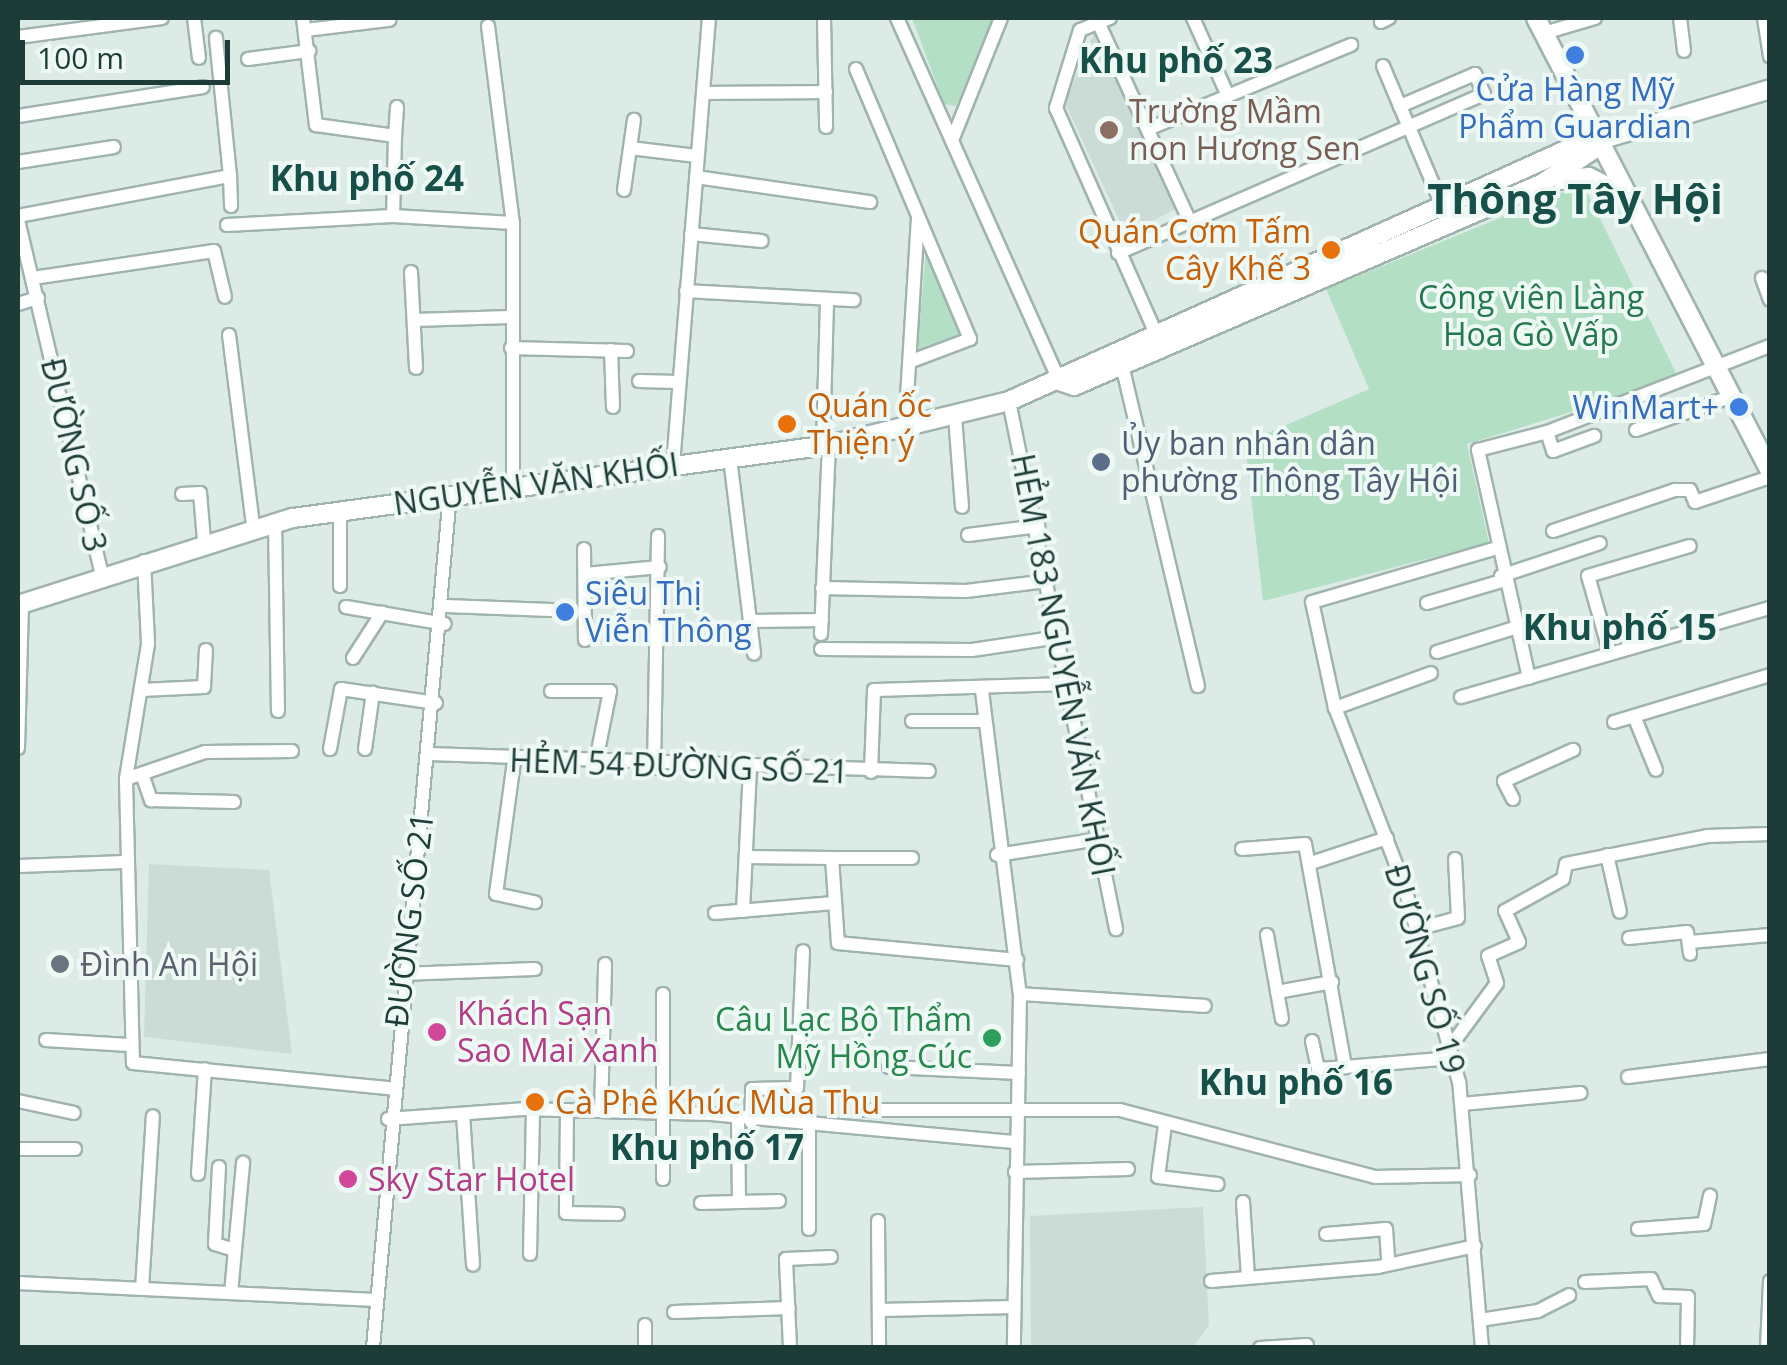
<!DOCTYPE html>
<meta charset="utf-8">
<style>
body{margin:0}
#map{position:relative;width:1787px;height:1365px;overflow:hidden;background:#ddebe7;font-family:"Open Sans",sans-serif}
div>[style]{position:absolute}
[style*='--x']{left:calc(var(--x)*1px);top:calc(var(--y)*1px);width:calc(var(--w)*1px);rotate:calc(var(--a)*1deg)}
.built>*{inset:0;background:#cbdbd6}
.green>*{inset:0;background:#b3e0c4}
.roads{filter:drop-shadow(2px 0 #a0b3af) drop-shadow(-2px 0 #a0b3af) drop-shadow(0 2px #a0b3af) drop-shadow(0 -2px #a0b3af)}
.street>*{height:12px;margin:-6px;padding:0 6px;transform-origin:6px;border-radius:6px;background:#fff}
.secondary>*{height:18px;margin:-9px;padding:0 9px;transform-origin:9px;border-radius:9px;background:#fff}
.dots>*{width:28px;height:28px;translate:-50% -50%;box-sizing:border-box;border:5px solid #eef8f4;border-radius:50%}
span{translate:-50% -50%;white-space:nowrap;text-align:center;line-height:1.15;-webkit-text-stroke:8px #eef8f4;paint-order:stroke}
.shop-label{font-size:32px;color:#366cbe}
.right{translate:-100% -50%;text-align:right}
.left{translate:0 -50%;text-align:left}
.education-label{font-size:32px;color:#785e54}
.food-label{font-size:32px;color:#c56008}
.park-label{font-size:32px;color:#23784e}
.service-label{font-size:32px;color:#4e5e75}
.street-label{font-size:32px;color:#1d3c38}
.worship-label{font-size:32px;color:#5b616d}
.hotel-label{font-size:32px;color:#b23c85}
.leisure-label{font-size:32px;color:#27864d}
.neighbourhood-label{font-size:35px;color:#175049;font-weight:700}
.district-label{font-size:42px;color:#175049;font-weight:700}
.frame{position:absolute;inset:0;border:20px solid #1d3c38;pointer-events:none}
.scale{position:absolute;left:20px;top:40px;width:210px;height:45px;box-sizing:border-box;border:5px solid #1d3c38;border-top:0;padding-left:12px;font-size:30px;line-height:35px;white-space:nowrap;color:#1d3c38;-webkit-text-stroke:8px #eef8f4;paint-order:stroke}
</style>
<div id="map">
<div class="built">
<div style="clip-path:polygon(1094px 33px,1177px 208px,1126px 235px,1065px 103px)"></div>
<div style="clip-path:polygon(149px 864px,269px 870px,292px 1054px,144px 1037px)"></div>
<div style="clip-path:polygon(1203px 1207px,1209px 1325px,1193px 1347px,1031px 1347px,1030px 1216px)"></div>
</div>
<div class="green">
<div style="clip-path:polygon(912px 18px,993px 18px,956px 106px,944px 104px)"></div>
<div style="clip-path:polygon(1583px 184px,1679px 379px,1467px 444px,1489px 543px,1263px 601px,1245px 443px,1369px 389px,1326px 289px)"></div>
<div style="clip-path:polygon(926px 250px,961px 335px,917px 353px)"></div>
</div>
<div class="roads">
<div class="street">
<div style="--x:194;--y:18;--w:40;--a:82.9"></div>
<div style="--x:303;--y:18;--w:108;--a:83.1"></div>
<div style="--x:316;--y:125;--w:80;--a:7.9"></div>
<div style="--x:395;--y:136;--w:80;--a:91.4"></div>
<div style="--x:824;--y:18;--w:109;--a:88.9"></div>
<div style="--x:897;--y:18;--w:398;--a:65.9"></div>
<div style="--x:1110;--y:18;--w:32;--a:158"></div>
<div style="--x:1080;--y:30;--w:82;--a:107.1"></div>
<div style="--x:1056;--y:108;--w:254;--a:66.1"></div>
<div style="--x:1193;--y:18;--w:85;--a:65.8"></div>
<div style="--x:1680;--y:18;--w:33;--a:83"></div>
<div style="--x:1764;--y:18;--w:39;--a:81"></div>
<div style="--x:1098;--y:22;--w:220;--a:65.3"></div>
<div style="--x:1381;--y:22;--w:9;--a:-27"></div>
<div style="--x:488;--y:26;--w:199;--a:82.8"></div>
<div style="--x:513;--y:223;--w:262;--a:90"></div>
<div style="--x:306;--y:30;--w:84;--a:-6.9"></div>
<div style="--x:1544;--y:33;--w:53;--a:-16.4"></div>
<div style="--x:18;--y:37;--w:145;--a:-7.5"></div>
<div style="--x:248;--y:59;--w:62;--a:-7.5"></div>
<div style="--x:1383;--y:66;--w:172;--a:67"></div>
<div style="--x:856;--y:69;--w:293;--a:67.1"></div>
<div style="--x:970;--y:339;--w:65;--a:159.3"></div>
<div style="--x:704;--y:93;--w:122;--a:-0.5"></div>
<div style="--x:18;--y:116;--w:187;--a:-8.9"></div>
<div style="--x:1148;--y:129;--w:220;--a:-22.5"></div>
<div style="--x:395;--y:136;--w:29;--a:-86"></div>
<div style="--x:953;--y:138;--w:129;--a:-68.2"></div>
<div style="--x:630;--y:148;--w:67;--a:6.8"></div>
<div style="--x:18;--y:162;--w:97;--a:-8.9"></div>
<div style="--x:230;--y:176;--w:30;--a:88"></div>
<div style="--x:696;--y:177;--w:176;--a:8.2"></div>
<div style="--x:624;--y:190;--w:71;--a:-81.9"></div>
<div style="--x:18;--y:216;--w:216;--a:-10.7"></div>
<div style="--x:230;--y:176;--w:139;--a:-95.8"></div>
<div style="--x:18;--y:220;--w:365;--a:76.7"></div>
<div style="--x:227;--y:225;--w:166;--a:-3.1"></div>
<div style="--x:393;--y:216;--w:120;--a:3.3"></div>
<div style="--x:691;--y:234;--w:71;--a:5.6"></div>
<div style="--x:1118;--y:253;--w:399;--a:-23.5"></div>
<div style="--x:1484;--y:94;--w:22;--a:-114"></div>
<div style="--x:1475;--y:74;--w:82;--a:156.9"></div>
<div style="--x:411;--y:272;--w:96;--a:87"></div>
<div style="--x:33;--y:278;--w:183;--a:-8.5"></div>
<div style="--x:214;--y:251;--w:47;--a:76.6"></div>
<div style="--x:1762;--y:278;--w:23;--a:70"></div>
<div style="--x:686;--y:291;--w:168;--a:3.1"></div>
<div style="--x:18;--y:304;--w:21;--a:-17"></div>
<div style="--x:414;--y:320;--w:96;--a:-1.8"></div>
<div style="--x:229;--y:335;--w:193;--a:82.8"></div>
<div style="--x:511;--y:348;--w:116;--a:1.5"></div>
<div style="--x:611;--y:350;--w:57;--a:88"></div>
<div style="--x:1122;--y:365;--w:330;--a:76.7"></div>
<div style="--x:639;--y:381;--w:40;--a:1.4"></div>
<div style="--x:1009;--y:401;--w:539;--a:78.54"></div>
<div style="--x:955;--y:416;--w:91;--a:85.6"></div>
<div style="--x:905;--y:430;--w:212;--a:-86.5"></div>
<div style="--x:1636;--y:430;--w:96;--a:-19.4"></div>
<div style="--x:1547;--y:432;--w:239;--a:-21.1"></div>
<div style="--x:823;--y:445;--w:146;--a:-88.4"></div>
<div style="--x:730;--y:458;--w:197;--a:83"></div>
<div style="--x:673;--y:465;--w:448;--a:-85.4"></div>
<div style="--x:182;--y:494;--w:18;--a:-3"></div>
<div style="--x:200;--y:493;--w:48;--a:85.2"></div>
<div style="--x:340;--y:511;--w:75;--a:90"></div>
<div style="--x:275;--y:522;--w:189;--a:89.1"></div>
<div style="--x:1553;--y:531;--w:129;--a:-18.6"></div>
<div style="--x:1675;--y:490;--w:15;--a:0"></div>
<div style="--x:1690;--y:490;--w:13;--a:67"></div>
<div style="--x:1695;--y:502;--w:79;--a:-18.4"></div>
<div style="--x:968;--y:535;--w:71;--a:-7.3"></div>
<div style="--x:584;--y:549;--w:91;--a:89.4"></div>
<div style="--x:144;--y:561;--w:83;--a:87.2"></div>
<div style="--x:148;--y:644;--w:137;--a:99.3"></div>
<div style="--x:126;--y:779;--w:284;--a:88.6"></div>
<div style="--x:133;--y:1063;--w:258;--a:5.6"></div>
<div style="--x:585;--y:574;--w:75;--a:-5.3"></div>
<div style="--x:1501;--y:576;--w:104;--a:-18.4"></div>
<div style="--x:822;--y:588;--w:144;--a:1.2"></div>
<div style="--x:966;--y:591;--w:83;--a:-7"></div>
<div style="--x:1427;--y:603;--w:78;--a:-16.3"></div>
<div style="--x:446;--y:606;--w:105;--a:2.2"></div>
<div style="--x:346;--y:607;--w:100;--a:9.7"></div>
<div style="--x:753;--y:621;--w:69;--a:-0.8"></div>
<div style="--x:821;--y:634;--w:189;--a:-87.6"></div>
<div style="--x:821;--y:649;--w:151;--a:0.4"></div>
<div style="--x:972;--y:650;--w:88;--a:-8.5"></div>
<div style="--x:1437;--y:652;--w:81;--a:-17.3"></div>
<div style="--x:1610;--y:653;--w:80;--a:-105.9"></div>
<div style="--x:1588;--y:576;--w:106;--a:-16.4"></div>
<div style="--x:353;--y:658;--w:54;--a:-57.2"></div>
<div style="--x:1529;--y:678;--w:234;--a:-102.6"></div>
<div style="--x:1478;--y:450;--w:71;--a:-14.6"></div>
<div style="--x:1547;--y:432;--w:20;--a:72"></div>
<div style="--x:1553;--y:451;--w:44;--a:-20.1"></div>
<div style="--x:141;--y:690;--w:63;--a:-2.7"></div>
<div style="--x:204;--y:687;--w:37;--a:-87"></div>
<div style="--x:551;--y:691;--w:59;--a:0"></div>
<div style="--x:610;--y:691;--w:76;--a:101.3"></div>
<div style="--x:982;--y:691;--w:305;--a:82.9"></div>
<div style="--x:1020;--y:994;--w:354;--a:91"></div>
<div style="--x:1461;--y:697;--w:322;--a:-16.1"></div>
<div style="--x:1335;--y:708;--w:102;--a:-20"></div>
<div style="--x:1634;--y:716;--w:58;--a:67.8"></div>
<div style="--x:912;--y:721;--w:73;--a:0"></div>
<div style="--x:1614;--y:722;--w:163;--a:-16.8"></div>
<div style="--x:18;--y:748;--w:145;--a:-88.4"></div>
<div style="--x:330;--y:749;--w:61;--a:-79.6"></div>
<div style="--x:341;--y:689;--w:96;--a:8.4"></div>
<div style="--x:365;--y:749;--w:57;--a:-81.9"></div>
<div style="--x:429;--y:754;--w:500;--a:1.95"></div>
<div style="--x:514;--y:761;--w:134;--a:97.7"></div>
<div style="--x:496;--y:894;--w:40;--a:12"></div>
<div style="--x:654;--y:768;--w:232;--a:-89"></div>
<div style="--x:871;--y:772;--w:82;--a:-87.9"></div>
<div style="--x:874;--y:690;--w:195;--a:-1.8"></div>
<div style="--x:142;--y:774;--w:28;--a:71"></div>
<div style="--x:151;--y:800;--w:83;--a:1.4"></div>
<div style="--x:126;--y:779;--w:83;--a:-18.9"></div>
<div style="--x:205;--y:752;--w:87;--a:-0.7"></div>
<div style="--x:1513;--y:799;--w:20;--a:-117"></div>
<div style="--x:1504;--y:781;--w:76;--a:-24.2"></div>
<div style="--x:1242;--y:849;--w:63;--a:-4.5"></div>
<div style="--x:1305;--y:844;--w:227;--a:79.8"></div>
<div style="--x:1345;--y:1067;--w:108;--a:-4.8"></div>
<div style="--x:997;--y:855;--w:103;--a:-8.9"></div>
<div style="--x:1607;--y:855;--w:58;--a:77.2"></div>
<div style="--x:746;--y:857;--w:86;--a:0.7"></div>
<div style="--x:912;--y:858;--w:80;--a:180"></div>
<div style="--x:832;--y:858;--w:85;--a:86"></div>
<div style="--x:838;--y:943;--w:180;--a:5.4"></div>
<div style="--x:1311;--y:863;--w:80;--a:-18.2"></div>
<div style="--x:18;--y:866;--w:107;--a:-2.1"></div>
<div style="--x:743;--y:911;--w:144;--a:-87.2"></div>
<div style="--x:715;--y:913;--w:119;--a:-4.8"></div>
<div style="--x:1417;--y:929;--w:42;--a:-15"></div>
<div style="--x:1458;--y:918;--w:59;--a:-92.9"></div>
<div style="--x:1267;--y:935;--w:85;--a:79.9"></div>
<div style="--x:1629;--y:938;--w:58;--a:-5.9"></div>
<div style="--x:1687;--y:932;--w:22;--a:82"></div>
<div style="--x:1690;--y:942;--w:80;--a:-5"></div>
<div style="--x:401;--y:974;--w:134;--a:-2.1"></div>
<div style="--x:1277;--y:992;--w:56;--a:-10.3"></div>
<div style="--x:663;--y:994;--w:185;--a:90"></div>
<div style="--x:1020;--y:994;--w:185;--a:3.7"></div>
<div style="--x:46;--y:1040;--w:83;--a:3.4"></div>
<div style="--x:1312;--y:1041;--w:29;--a:78"></div>
<div style="--x:1318;--y:1069;--w:27;--a:-4"></div>
<div style="--x:1450;--y:1047;--w:79;--a:-53.7"></div>
<div style="--x:1497;--y:983;--w:28;--a:-108"></div>
<div style="--x:1488;--y:956;--w:34;--a:-24"></div>
<div style="--x:1519;--y:942;--w:34;--a:-114"></div>
<div style="--x:1505;--y:911;--w:66;--a:-28.9"></div>
<div style="--x:1563;--y:879;--w:15;--a:-79"></div>
<div style="--x:1566;--y:864;--w:144;--a:-11.2"></div>
<div style="--x:1707;--y:836;--w:63;--a:-1.8"></div>
<div style="--x:889;--y:1067;--w:130;--a:2.6"></div>
<div style="--x:1628;--y:1077;--w:143;--a:-7.2"></div>
<div style="--x:18;--y:1101;--w:57;--a:12.1"></div>
<div style="--x:1462;--y:1104;--w:119;--a:-5.3"></div>
<div style="--x:567;--y:1110;--w:103;--a:90.6"></div>
<div style="--x:566;--y:1213;--w:52;--a:1.1"></div>
<div style="--x:860;--y:1110;--w:260;--a:0"></div>
<div style="--x:1120;--y:1110;--w:264;--a:14.7"></div>
<div style="--x:1375;--y:1177;--w:95;--a:-1.2"></div>
<div style="--x:601;--y:1111;--w:147;--a:-88.4"></div>
<div style="--x:463;--y:1114;--w:151;--a:86.2"></div>
<div style="--x:388;--y:1119;--w:135;--a:-4.2"></div>
<div style="--x:523;--y:1109;--w:188;--a:1.5"></div>
<div style="--x:711;--y:1114;--w:304;--a:5.3"></div>
<div style="--x:738;--y:1120;--w:82;--a:89.3"></div>
<div style="--x:751;--y:1122;--w:33;--a:-88"></div>
<div style="--x:752;--y:1089;--w:45;--a:-1.3"></div>
<div style="--x:797;--y:1088;--w:137;--a:-87.5"></div>
<div style="--x:1165;--y:1125;--w:52;--a:97.7"></div>
<div style="--x:1158;--y:1177;--w:60;--a:6.7"></div>
<div style="--x:809;--y:1130;--w:99;--a:90"></div>
<div style="--x:18;--y:1149;--w:57;--a:0"></div>
<div style="--x:219;--y:1167;--w:77;--a:93"></div>
<div style="--x:215;--y:1244;--w:17;--a:17"></div>
<div style="--x:1015;--y:1172;--w:113;--a:-1.5"></div>
<div style="--x:198;--y:1174;--w:105;--a:-86.2"></div>
<div style="--x:1243;--y:1202;--w:75;--a:86.2"></div>
<div style="--x:701;--y:1203;--w:78;--a:-1.5"></div>
<div style="--x:878;--y:1221;--w:127;--a:89.5"></div>
<div style="--x:1638;--y:1229;--w:66;--a:-4.3"></div>
<div style="--x:1704;--y:1224;--w:29;--a:-78"></div>
<div style="--x:1326;--y:1234;--w:60;--a:-4.8"></div>
<div style="--x:1386;--y:1229;--w:29;--a:86"></div>
<div style="--x:530;--y:1254;--w:145;--a:-88.8"></div>
<div style="--x:1211;--y:1281;--w:168;--a:-4.8"></div>
<div style="--x:1378;--y:1267;--w:99;--a:-12.2"></div>
<div style="--x:1585;--y:1282;--w:66;--a:-2.6"></div>
<div style="--x:1651;--y:1279;--w:19;--a:65"></div>
<div style="--x:1659;--y:1296;--w:29;--a:2"></div>
<div style="--x:1688;--y:1297;--w:51;--a:91.1"></div>
<div style="--x:18;--y:1283;--w:358;--a:2.7"></div>
<div style="--x:142;--y:1289;--w:173;--a:-86.4"></div>
<div style="--x:231;--y:1293;--w:131;--a:-84.7"></div>
<div style="--x:879;--y:1310;--w:135;--a:-1.3"></div>
<div style="--x:674;--y:1312;--w:115;--a:-2"></div>
<div style="--x:1480;--y:1320;--w:59;--a:-8.8"></div>
<div style="--x:1538;--y:1311;--w:35;--a:-27"></div>
<div style="--x:373;--y:1348;--w:858;--a:-84.85"></div>
<div style="--x:645;--y:1348;--w:23;--a:-90"></div>
<div style="--x:790;--y:1348;--w:89;--a:-92.6"></div>
<div style="--x:786;--y:1259;--w:45;--a:-2.5"></div>
<div style="--x:1260;--y:1348;--w:47;--a:-3.7"></div>
<div style="--x:1482;--y:1348;--w:267;--a:-94.9"></div>
<div style="--x:1459;--y:1082;--w:208;--a:-105.6"></div>
<div style="--x:1403;--y:882;--w:187;--a:-111.3"></div>
<div style="--x:1335;--y:708;--w:108;--a:-102.2"></div>
<div style="--x:1312;--y:602;--w:193;--a:-16.3"></div>
<div style="--x:1767;--y:1348;--w:67;--a:-87.4"></div>
</div>
<div class="secondary">
<div style="--x:1536;--y:18;--w:510;--a:62.68"></div>
<div style="--x:1561;--y:180;--w:28;--a:-6"></div>
<div style="--x:1589;--y:177;--w:38;--a:27"></div>
<div style="--x:1059;--y:381;--w:16;--a:18"></div>
<div style="--x:1074;--y:386;--w:509;--a:-23.39"></div>
<div style="--x:1541;--y:184;--w:69;--a:-33.2"></div>
<div style="--x:18;--y:605;--w:288;--a:-17.6"></div>
<div style="--x:293;--y:518;--w:541;--a:-7.76"></div>
<div style="--x:829;--y:445;--w:185;--a:-13.7"></div>
<div style="--x:1009;--y:401;--w:611;--a:-24.26"></div>
<div style="--x:1566;--y:150;--w:213;--a:-16.6"></div>
</div>
</div>
<div class="dots">
<div style="left:1575px;top:55px;background:#3f7fe0"></div>
<div style="left:1109px;top:130px;background:#8d6e63"></div>
<div style="left:1331px;top:250px;background:#e8710a"></div>
<div style="left:1739px;top:407px;background:#3f7fe0"></div>
<div style="left:787px;top:424px;background:#e8710a"></div>
<div style="left:1101px;top:462px;background:#5c6f8a"></div>
<div style="left:565px;top:612px;background:#3f7fe0"></div>
<div style="left:60px;top:964px;background:#6b7280"></div>
<div style="left:437px;top:1032px;background:#d1479c"></div>
<div style="left:992px;top:1038px;background:#2e9e5b"></div>
<div style="left:535px;top:1102px;background:#e8710a"></div>
<div style="left:348px;top:1179px;background:#d1479c"></div>
</div>
<div class="shop-label">
<span style="left:1575px;top:108px">Cửa Hàng Mỹ<br>Phẩm Guardian</span>
<span class="right" style="left:1719px;top:407px">WinMart+</span>
<span class="left" style="left:585px;top:612px">Siêu Thị<br>Viễn Thông</span>
</div>
<div class="education-label">
<span class="left" style="left:1129px;top:130px">Trường Mầm<br>non Hương Sen</span>
</div>
<div class="food-label">
<span class="right" style="left:1311px;top:250px">Quán Cơm Tấm<br>Cây Khế 3</span>
<span class="left" style="left:807px;top:424px">Quán ốc<br>Thiện ý</span>
<span class="left" style="left:555px;top:1102px">Cà Phê Khúc Mùa Thu</span>
</div>
<div class="park-label">
<span style="left:1531px;top:316px">Công viên Làng<br>Hoa Gò Vấp</span>
</div>
<div class="service-label">
<span class="left" style="left:1121px;top:462px">Ủy ban nhân dân<br>phường Thông Tây Hội</span>
</div>
<div class="street-label">
<span style="left:74px;top:455px;rotate:77deg">ĐƯỜNG SỐ 3</span>
<span style="left:536px;top:484px;rotate:-8deg">NGUYỄN VĂN KHỐI</span>
<span style="left:1063px;top:665px;rotate:79deg">HẺM 183 NGUYỄN VĂN KHỐI</span>
<span style="left:679px;top:766px;rotate:2deg">HẺM 54 ĐƯỜNG SỐ 21</span>
<span style="left:409px;top:920px;rotate:-83deg">ĐƯỜNG SỐ 21</span>
<span style="left:1425px;top:969px;rotate:74deg">ĐƯỜNG SỐ 19</span>
</div>
<div class="worship-label">
<span class="left" style="left:80px;top:964px">Đình An Hội</span>
</div>
<div class="hotel-label">
<span class="left" style="left:457px;top:1032px">Khách Sạn<br>Sao Mai Xanh</span>
<span class="left" style="left:368px;top:1179px">Sky Star Hotel</span>
</div>
<div class="leisure-label">
<span class="right" style="left:972px;top:1038px">Câu Lạc Bộ Thẩm<br>Mỹ Hồng Cúc</span>
</div>
<div class="neighbourhood-label">
<span style="left:1176px;top:60px">Khu phố 23</span>
<span style="left:367px;top:178px">Khu phố 24</span>
<span style="left:1620px;top:627px">Khu phố 15</span>
<span style="left:1296px;top:1082px">Khu phố 16</span>
<span style="left:707px;top:1147px">Khu phố 17</span>
</div>
<div class="district-label">
<span style="left:1575px;top:198px">Thông Tây Hội</span>
</div>
<div class="frame"></div>
<div class="scale">100 m</div>
</div>
